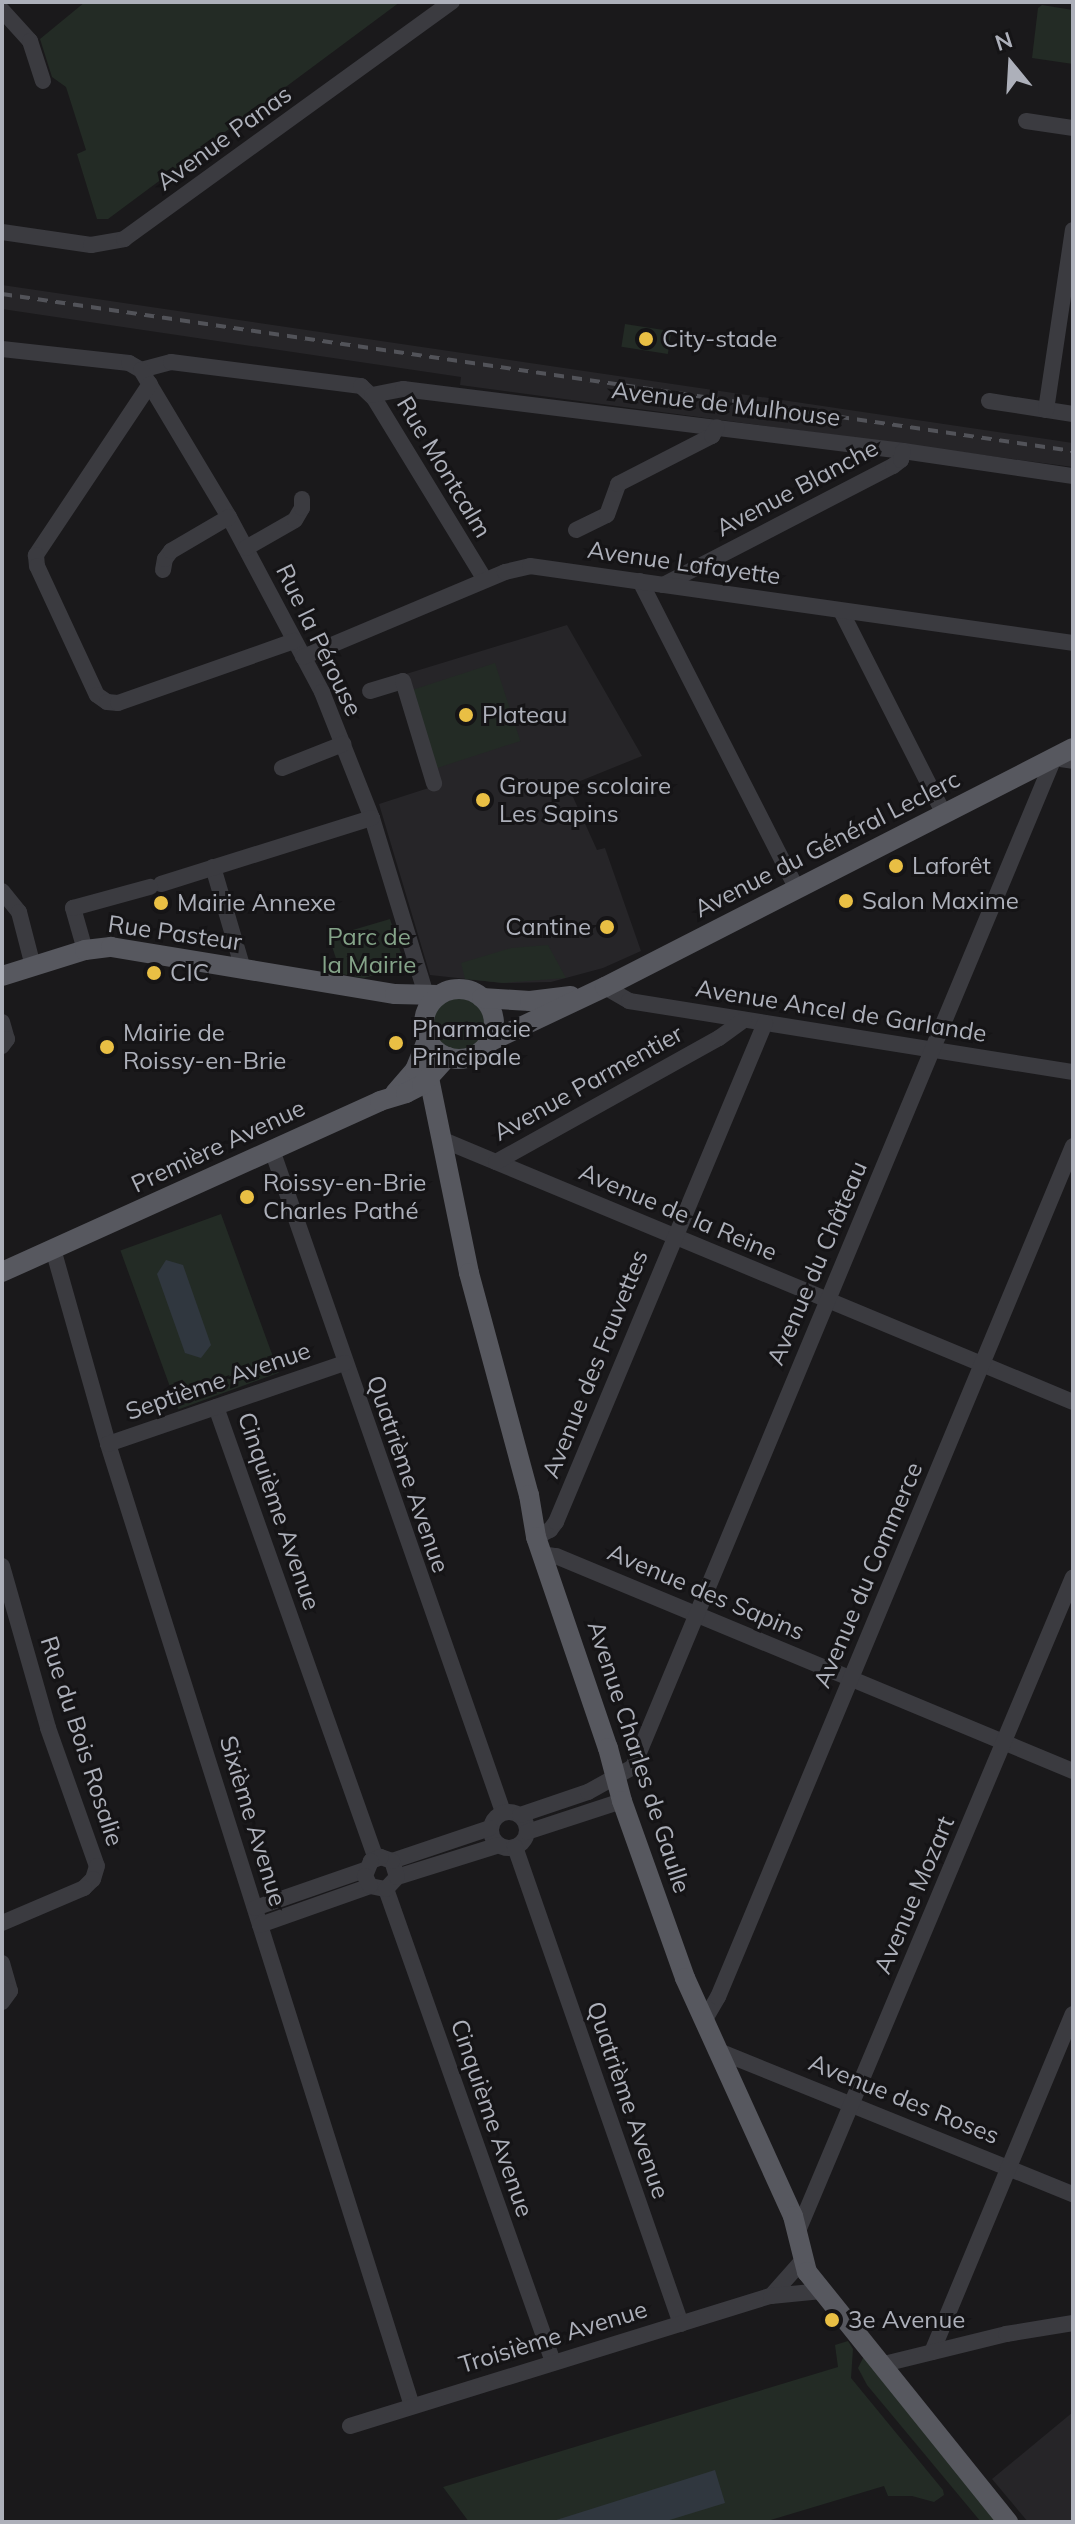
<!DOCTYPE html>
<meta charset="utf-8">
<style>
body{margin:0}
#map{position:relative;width:1075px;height:2524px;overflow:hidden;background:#1a191b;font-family:Mulish,sans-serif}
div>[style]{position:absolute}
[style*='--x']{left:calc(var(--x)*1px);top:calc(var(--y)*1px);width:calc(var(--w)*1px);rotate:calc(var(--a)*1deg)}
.built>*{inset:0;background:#262528}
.green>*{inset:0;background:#232b25;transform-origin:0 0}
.round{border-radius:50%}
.water>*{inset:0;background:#30373f}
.minor>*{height:16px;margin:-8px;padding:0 8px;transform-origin:8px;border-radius:8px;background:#3b3b40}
.minor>.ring{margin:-8px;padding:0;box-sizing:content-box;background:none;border:16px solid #3b3b40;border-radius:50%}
.major>*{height:20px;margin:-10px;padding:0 10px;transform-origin:10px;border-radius:10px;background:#57585f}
.major>.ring{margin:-10px;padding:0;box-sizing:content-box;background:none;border:20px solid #57585f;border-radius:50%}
.rail>*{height:4px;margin-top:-2px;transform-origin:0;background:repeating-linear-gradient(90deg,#525359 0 10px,transparent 0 18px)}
.dots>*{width:22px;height:22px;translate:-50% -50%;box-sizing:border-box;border:4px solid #151416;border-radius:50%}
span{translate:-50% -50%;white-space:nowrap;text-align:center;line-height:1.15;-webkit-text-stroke:6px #151416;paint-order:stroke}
.street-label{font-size:24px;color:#adb0ba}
.poi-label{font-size:24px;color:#adb0ba}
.left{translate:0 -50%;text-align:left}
.right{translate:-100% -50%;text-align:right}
.park-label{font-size:24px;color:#85a489}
.frame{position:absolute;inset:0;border:4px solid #adb0ba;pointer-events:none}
.north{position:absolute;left:971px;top:24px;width:80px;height:80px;-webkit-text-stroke:6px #151416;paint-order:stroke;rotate:342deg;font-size:22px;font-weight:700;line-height:32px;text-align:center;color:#adb0ba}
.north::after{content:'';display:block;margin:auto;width:28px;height:36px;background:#adb0ba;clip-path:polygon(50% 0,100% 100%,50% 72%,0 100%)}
</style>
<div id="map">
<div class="built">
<div style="clip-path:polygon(2px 285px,1073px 443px,1073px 467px,460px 385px,461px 377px,2px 309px)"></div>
<div style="clip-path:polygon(567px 625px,642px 756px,568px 786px,597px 850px,605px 848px,641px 951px,603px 968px,551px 982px,503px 983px,430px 975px,379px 804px,441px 784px,406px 674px)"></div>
<div style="clip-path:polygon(1073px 2412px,1073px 2522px,1028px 2522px,992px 2479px)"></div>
</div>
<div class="green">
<div style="clip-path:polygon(85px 2px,400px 2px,108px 219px,97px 219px,77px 154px,86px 150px,66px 87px,52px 77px,40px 39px)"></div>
<div style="clip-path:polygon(1042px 5px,1073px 10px,1073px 64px,1032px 58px,1038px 8px)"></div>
<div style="left:625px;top:324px;width:47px;height:23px;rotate:9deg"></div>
<div style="left:495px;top:663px;width:82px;height:88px;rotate:72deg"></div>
<div style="clip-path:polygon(390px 919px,405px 966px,364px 978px,341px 974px,329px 937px)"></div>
<div style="clip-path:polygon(548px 945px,566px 978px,503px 983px,465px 979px,461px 963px,511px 948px)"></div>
<div class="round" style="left:430px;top:996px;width:56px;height:56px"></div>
<div style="left:221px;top:1214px;width:169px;height:107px;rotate:70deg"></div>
<div style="clip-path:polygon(848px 2341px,853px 2349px,851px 2378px,943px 2490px,944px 2495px,934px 2502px,912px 2496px,888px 2496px,884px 2486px,764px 2522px,469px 2522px,443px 2487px,838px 2367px,835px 2345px)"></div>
<div style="clip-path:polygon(864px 2356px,999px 2522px,981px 2522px,867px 2385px,858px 2368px)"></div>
</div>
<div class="water">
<div style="clip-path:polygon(166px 1260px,183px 1265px,211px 1345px,201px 1358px,185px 1353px,157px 1274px)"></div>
<div style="clip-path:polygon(715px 2470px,725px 2503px,663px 2522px,550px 2522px)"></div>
</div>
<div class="minor">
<div style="--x:2;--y:10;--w:42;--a:47.9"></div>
<div style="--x:30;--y:41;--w:42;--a:72"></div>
<div style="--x:1026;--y:121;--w:48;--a:8.5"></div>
<div style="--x:2;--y:232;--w:90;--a:8.3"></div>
<div style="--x:91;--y:245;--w:34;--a:-10"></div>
<div style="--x:124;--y:239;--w:405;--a:-35.9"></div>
<div style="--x:2;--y:349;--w:128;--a:6.3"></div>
<div style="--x:129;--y:363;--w:14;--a:30"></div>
<div style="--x:141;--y:370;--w:31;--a:-15"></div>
<div style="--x:171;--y:362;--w:192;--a:7.2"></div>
<div style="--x:361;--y:386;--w:18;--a:43"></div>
<div style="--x:374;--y:398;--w:213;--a:58.6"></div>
<div style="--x:141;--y:370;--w:171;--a:59.1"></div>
<div style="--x:229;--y:517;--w:198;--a:62"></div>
<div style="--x:322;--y:692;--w:136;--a:68.4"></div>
<div style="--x:372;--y:818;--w:185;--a:73"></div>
<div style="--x:150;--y:384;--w:206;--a:123.7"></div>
<div style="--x:36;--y:555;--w:11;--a:85"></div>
<div style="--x:37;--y:566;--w:142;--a:65.1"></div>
<div style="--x:97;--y:695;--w:12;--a:35"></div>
<div style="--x:107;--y:702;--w:11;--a:5"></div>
<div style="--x:118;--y:703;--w:187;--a:-19.4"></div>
<div style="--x:372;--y:395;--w:32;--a:-11"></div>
<div style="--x:403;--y:389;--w:504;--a:7.07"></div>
<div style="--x:903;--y:451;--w:172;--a:8.4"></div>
<div style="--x:989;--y:401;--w:85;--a:8.8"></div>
<div style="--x:1046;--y:410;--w:182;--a:-81.5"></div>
<div style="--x:576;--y:530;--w:34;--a:-26"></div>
<div style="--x:607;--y:515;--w:33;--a:-70"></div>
<div style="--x:618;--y:484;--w:106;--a:-27.1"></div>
<div style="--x:712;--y:436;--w:10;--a:-61"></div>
<div style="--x:246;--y:548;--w:56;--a:-29.7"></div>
<div style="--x:295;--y:520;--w:14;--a:-60"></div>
<div style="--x:302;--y:508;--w:9;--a:-90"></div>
<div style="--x:163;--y:570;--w:11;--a:-80"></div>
<div style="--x:165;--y:559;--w:10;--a:-53"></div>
<div style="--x:171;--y:551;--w:67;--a:-30.4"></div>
<div style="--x:640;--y:581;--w:346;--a:63"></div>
<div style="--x:663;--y:585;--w:259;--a:-27.4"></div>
<div style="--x:893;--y:466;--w:10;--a:-37"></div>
<div style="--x:901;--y:460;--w:9;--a:-77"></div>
<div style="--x:841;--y:611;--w:228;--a:63.1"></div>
<div style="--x:303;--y:657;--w:219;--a:-22.8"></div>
<div style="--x:505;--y:572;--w:26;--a:-13"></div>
<div style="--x:530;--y:566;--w:548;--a:8.07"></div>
<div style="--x:370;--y:691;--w:34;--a:-17"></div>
<div style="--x:403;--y:681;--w:107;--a:73.1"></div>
<div style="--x:282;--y:768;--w:66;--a:-21.5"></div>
<div style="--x:213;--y:867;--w:106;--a:73.6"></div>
<div style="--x:161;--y:884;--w:221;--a:-17.4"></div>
<div style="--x:2;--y:891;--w:27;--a:51"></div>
<div style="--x:19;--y:912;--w:56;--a:75.5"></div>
<div style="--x:85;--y:950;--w:44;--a:-105.9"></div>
<div style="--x:73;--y:908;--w:80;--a:-15.3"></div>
<div style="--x:605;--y:987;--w:28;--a:30"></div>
<div style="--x:629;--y:1001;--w:450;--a:9.1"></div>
<div style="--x:2;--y:1022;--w:18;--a:74"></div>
<div style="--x:7;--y:1039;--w:9;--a:126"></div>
<div style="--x:443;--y:1140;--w:682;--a:22.58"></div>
<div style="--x:272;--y:1150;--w:701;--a:70.76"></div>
<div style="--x:496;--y:1162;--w:255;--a:-29.1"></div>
<div style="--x:719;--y:1038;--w:31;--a:-36"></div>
<div style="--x:53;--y:1249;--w:203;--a:74.2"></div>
<div style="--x:108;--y:1444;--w:1009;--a:72.46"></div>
<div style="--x:216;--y:1407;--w:479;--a:70.5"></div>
<div style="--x:108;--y:1444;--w:250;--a:-18.9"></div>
<div style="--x:536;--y:1537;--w:16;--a:-27"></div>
<div style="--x:550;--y:1530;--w:10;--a:-53"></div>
<div style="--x:556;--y:1522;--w:541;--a:-67.27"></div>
<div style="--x:541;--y:1554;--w:15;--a:8"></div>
<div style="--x:556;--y:1556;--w:560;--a:22.58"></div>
<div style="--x:2;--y:1566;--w:168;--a:74.1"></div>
<div style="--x:48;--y:1728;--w:146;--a:70.5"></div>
<div style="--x:97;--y:1866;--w:14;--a:107"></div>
<div style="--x:93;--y:1879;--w:13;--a:135"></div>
<div style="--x:84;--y:1888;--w:89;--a:156.9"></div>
<div class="ring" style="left:491px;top:1812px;width:20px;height:20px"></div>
<div style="--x:520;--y:1815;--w:72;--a:-18.7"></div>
<div style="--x:588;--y:1792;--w:51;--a:-29.1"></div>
<div style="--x:633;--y:1767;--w:1093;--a:-67.35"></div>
<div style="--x:1054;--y:758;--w:19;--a:9"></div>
<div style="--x:527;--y:1832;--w:100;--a:-18.1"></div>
<div style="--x:515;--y:1847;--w:505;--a:70.81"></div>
<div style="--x:392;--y:1861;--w:103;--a:-18.6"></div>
<div style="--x:397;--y:1877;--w:107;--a:-17.4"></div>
<div style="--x:386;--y:1889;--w:502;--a:70.55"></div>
<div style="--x:255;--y:1908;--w:116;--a:-19.1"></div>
<div style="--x:260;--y:1925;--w:117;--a:-19.5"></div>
<div style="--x:370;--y:1886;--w:16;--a:11"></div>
<div style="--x:386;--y:1889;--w:16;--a:-47"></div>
<div style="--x:397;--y:1877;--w:17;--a:-107"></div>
<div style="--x:392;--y:1861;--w:12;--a:-160"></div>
<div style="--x:381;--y:1857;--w:11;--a:158"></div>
<div style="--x:371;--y:1861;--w:16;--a:112"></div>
<div style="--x:365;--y:1876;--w:11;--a:63"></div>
<div style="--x:2;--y:1963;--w:29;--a:74"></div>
<div style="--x:10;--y:1991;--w:14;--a:126"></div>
<div style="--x:704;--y:2021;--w:28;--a:-60"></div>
<div style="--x:718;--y:1997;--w:922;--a:-67.36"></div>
<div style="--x:716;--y:2050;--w:385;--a:22"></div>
<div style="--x:798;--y:2231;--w:709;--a:-67.19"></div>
<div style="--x:771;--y:2296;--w:48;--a:-48.4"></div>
<div style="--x:932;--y:2352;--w:366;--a:-67.4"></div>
<div style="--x:880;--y:2365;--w:130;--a:-13.8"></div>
<div style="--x:1006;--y:2334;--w:68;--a:-9.3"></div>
<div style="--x:350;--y:2426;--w:441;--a:-17.2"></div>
<div style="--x:771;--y:2296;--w:51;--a:-5.6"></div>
</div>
<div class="major">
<div style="--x:2;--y:976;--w:87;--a:-17.4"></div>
<div style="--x:85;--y:950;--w:26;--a:-7"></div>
<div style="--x:111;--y:947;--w:288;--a:9.4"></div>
<div style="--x:395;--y:994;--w:43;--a:1.3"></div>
<div class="ring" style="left:424px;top:989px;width:50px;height:50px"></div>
<div style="--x:482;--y:998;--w:48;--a:3.6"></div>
<div style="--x:530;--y:1001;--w:41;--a:-7"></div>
<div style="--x:489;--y:1042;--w:128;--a:-25.4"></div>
<div style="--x:605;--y:987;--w:525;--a:-27.05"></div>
<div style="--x:429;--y:1078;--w:199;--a:78.4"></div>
<div style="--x:469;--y:1273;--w:230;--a:74.9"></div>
<div style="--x:529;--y:1495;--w:43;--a:80.5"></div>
<div style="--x:536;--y:1537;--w:223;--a:71.2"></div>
<div style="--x:608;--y:1748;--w:55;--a:75.2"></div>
<div style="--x:622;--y:1801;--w:188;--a:70.4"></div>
<div style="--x:685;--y:1978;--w:261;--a:65.6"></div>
<div style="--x:793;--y:2216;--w:58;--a:76"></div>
<div style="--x:807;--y:2272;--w:321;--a:51.2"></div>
<div style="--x:395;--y:1093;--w:30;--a:-49"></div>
<div style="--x:415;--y:1070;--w:32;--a:-68"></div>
<div style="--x:2;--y:1272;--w:415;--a:-24.3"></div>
<div style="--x:380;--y:1101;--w:27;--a:-17"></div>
<div style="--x:406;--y:1093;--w:18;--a:-27"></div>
<div style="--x:422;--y:1085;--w:38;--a:-48"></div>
</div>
<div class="rail">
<div style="--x:2;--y:294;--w:1082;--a:8.34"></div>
</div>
<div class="dots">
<div style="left:646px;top:339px;background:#e9bf44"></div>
<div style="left:466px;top:715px;background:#e9bf44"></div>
<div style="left:483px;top:800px;background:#e9bf44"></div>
<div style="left:896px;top:866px;background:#e9bf44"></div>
<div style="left:846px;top:901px;background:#e9bf44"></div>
<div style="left:161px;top:903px;background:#e9bf44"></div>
<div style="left:607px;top:927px;background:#e9bf44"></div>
<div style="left:154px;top:973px;background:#e9bf44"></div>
<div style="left:396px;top:1043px;background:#e9bf44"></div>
<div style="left:107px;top:1047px;background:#e9bf44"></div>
<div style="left:247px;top:1197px;background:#e9bf44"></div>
<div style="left:832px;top:2320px;background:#e9bf44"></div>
</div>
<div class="street-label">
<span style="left:224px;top:138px;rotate:-36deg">Avenue Panas</span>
<span style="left:726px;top:404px;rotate:7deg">Avenue de Mulhouse</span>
<span style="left:444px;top:467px;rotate:59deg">Rue Montcalm</span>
<span style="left:797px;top:488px;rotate:-28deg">Avenue Blanche</span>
<span style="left:684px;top:563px;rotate:8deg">Avenue Lafayette</span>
<span style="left:319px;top:640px;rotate:64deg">Rue la Pérouse</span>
<span style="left:827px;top:844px;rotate:-27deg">Avenue du Général Leclerc</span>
<span style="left:175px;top:933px;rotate:8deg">Rue Pasteur</span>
<span style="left:841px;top:1011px;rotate:9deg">Avenue Ancel de Garlande</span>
<span style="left:588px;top:1083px;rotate:-29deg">Avenue Parmentier</span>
<span style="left:218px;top:1146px;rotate:-25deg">Première Avenue</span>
<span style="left:678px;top:1212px;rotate:23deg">Avenue de la Reine</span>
<span style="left:817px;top:1263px;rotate:-67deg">Avenue du Château</span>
<span style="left:595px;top:1364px;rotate:-68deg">Avenue des Fauvettes</span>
<span style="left:218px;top:1381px;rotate:-19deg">Septième Avenue</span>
<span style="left:408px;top:1474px;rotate:71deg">Quatrième Avenue</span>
<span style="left:279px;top:1511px;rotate:71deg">Cinquième Avenue</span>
<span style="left:868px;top:1575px;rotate:-67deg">Avenue du Commerce</span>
<span style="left:706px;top:1592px;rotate:23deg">Avenue des Sapins</span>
<span style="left:82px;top:1741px;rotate:72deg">Rue du Bois Rosalie</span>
<span style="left:639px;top:1757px;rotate:72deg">Avenue Charles de Gaulle</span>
<span style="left:253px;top:1821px;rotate:73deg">Sixième Avenue</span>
<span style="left:914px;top:1895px;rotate:-67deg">Avenue Mozart</span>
<span style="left:904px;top:2099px;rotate:22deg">Avenue des Roses</span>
<span style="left:628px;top:2100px;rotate:71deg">Quatrième Avenue</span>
<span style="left:492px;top:2118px;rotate:71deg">Cinquième Avenue</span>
<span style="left:553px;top:2337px;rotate:-17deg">Troisième Avenue</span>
</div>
<div class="poi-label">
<span class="left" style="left:662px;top:339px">City-stade</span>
<span class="left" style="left:482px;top:715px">Plateau</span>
<span class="left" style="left:499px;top:800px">Groupe scolaire<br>Les Sapins</span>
<span class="left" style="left:912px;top:866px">Laforêt</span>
<span class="left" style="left:862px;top:901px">Salon Maxime</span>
<span class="left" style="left:177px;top:903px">Mairie Annexe</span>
<span class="right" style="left:591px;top:927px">Cantine</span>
<span class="left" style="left:170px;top:973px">CIC</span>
<span class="left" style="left:412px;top:1043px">Pharmacie<br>Principale</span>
<span class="left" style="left:123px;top:1047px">Mairie de<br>Roissy-en-Brie</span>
<span class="left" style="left:263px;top:1197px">Roissy-en-Brie<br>Charles Pathé</span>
<span class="left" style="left:848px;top:2320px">3e Avenue</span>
</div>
<div class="park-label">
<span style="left:369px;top:951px">Parc de<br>la Mairie</span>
</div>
<div class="frame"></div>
<div class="north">N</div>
</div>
